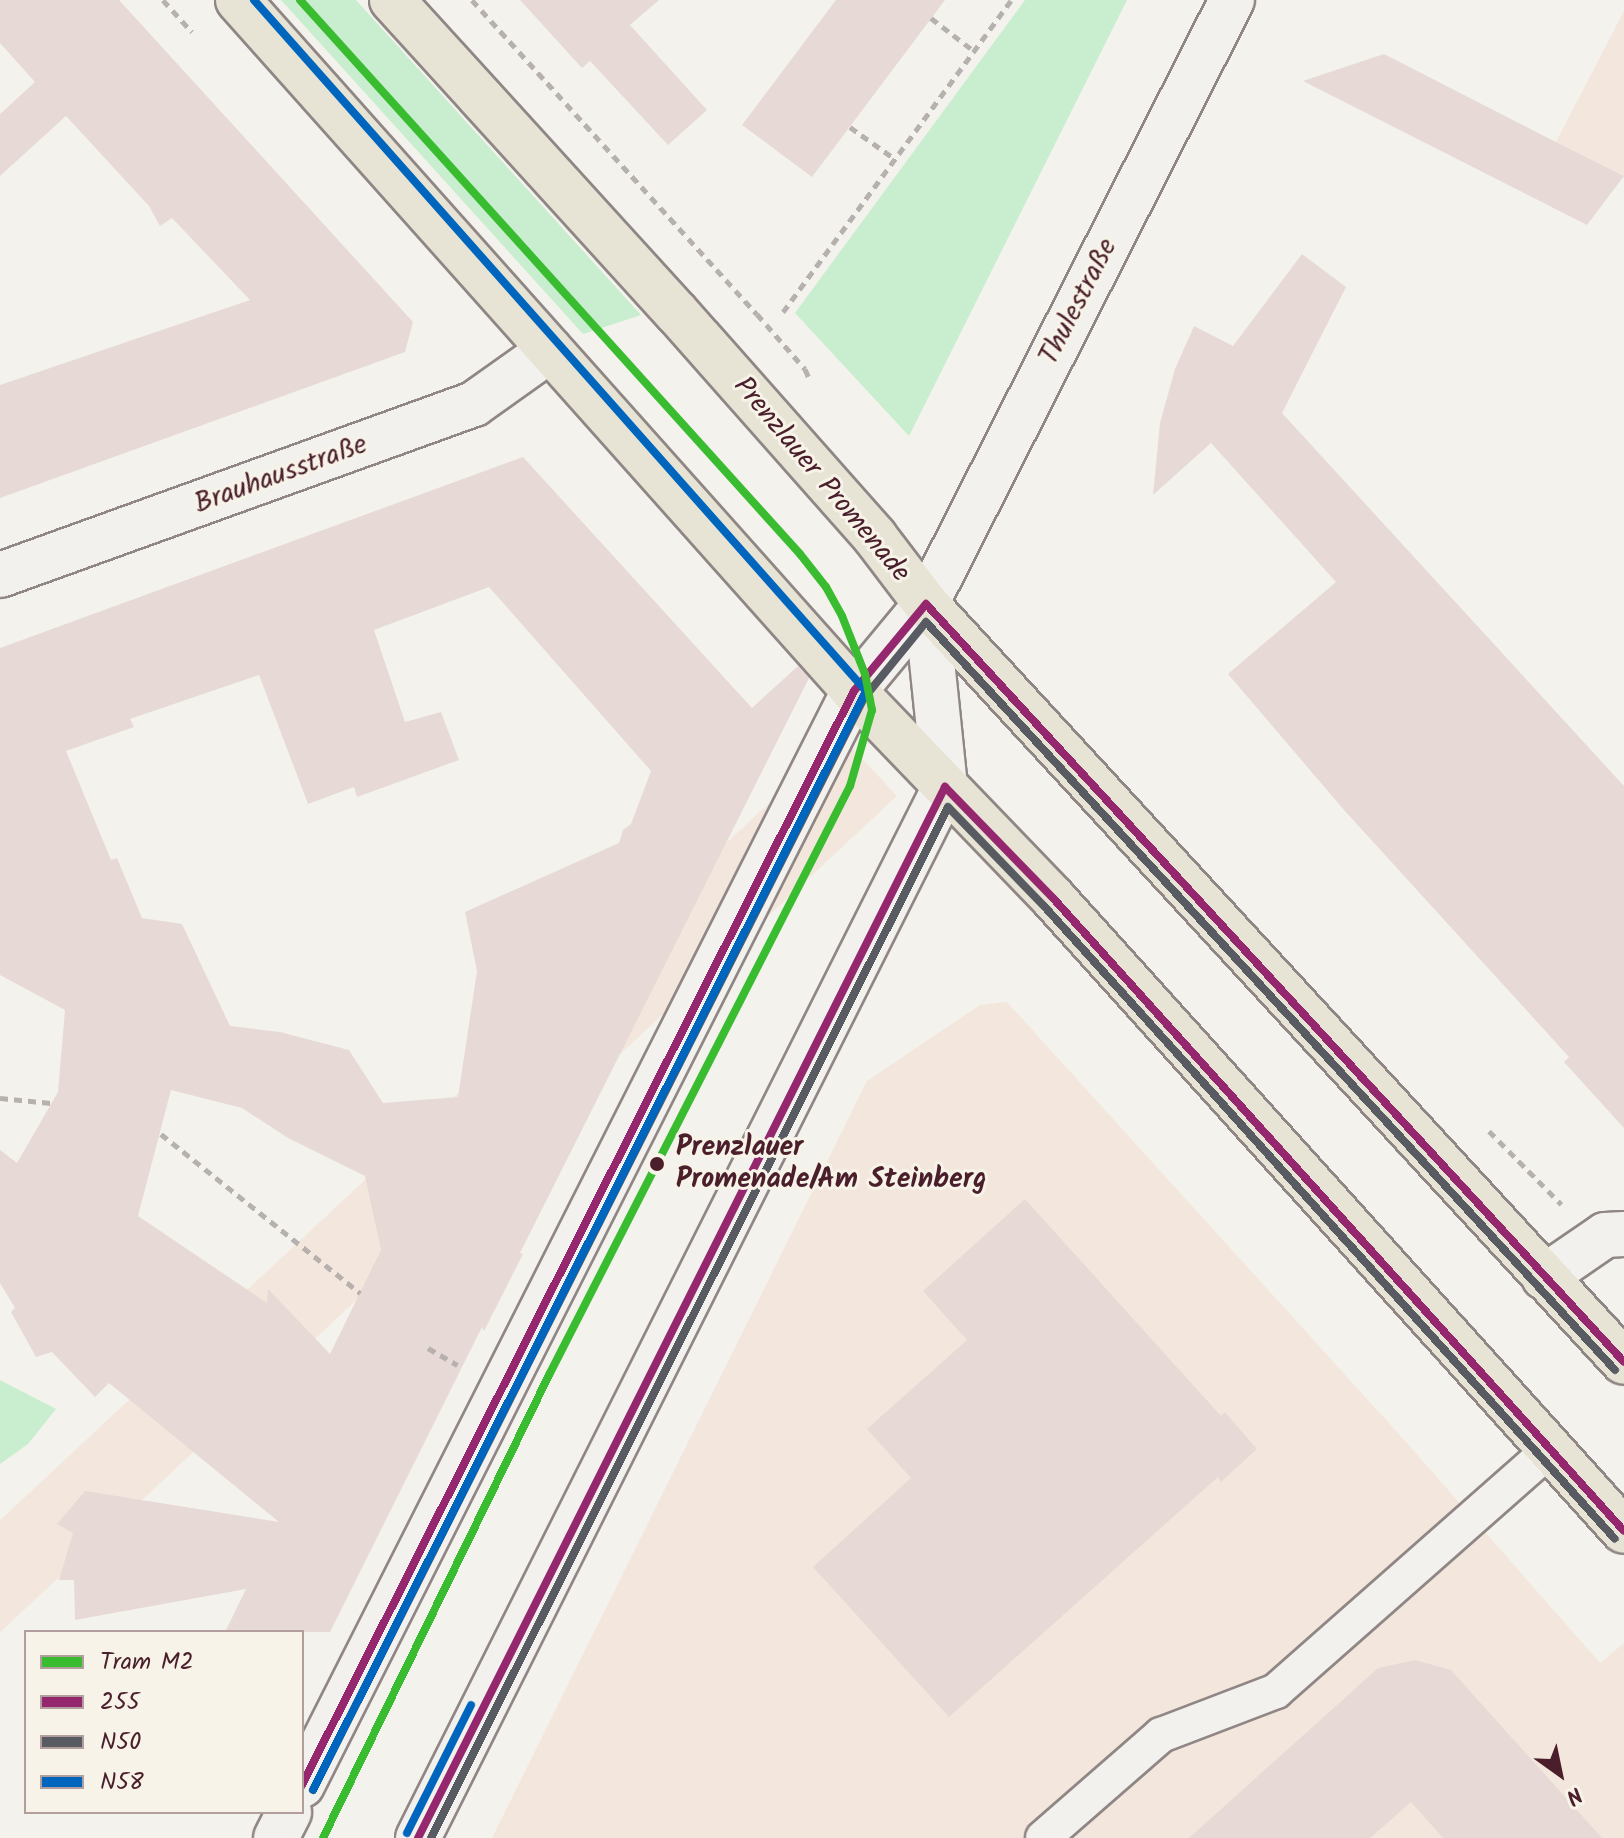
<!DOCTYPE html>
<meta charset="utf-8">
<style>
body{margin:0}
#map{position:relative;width:1624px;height:1838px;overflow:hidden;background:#f4f2ec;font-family:Kalam,sans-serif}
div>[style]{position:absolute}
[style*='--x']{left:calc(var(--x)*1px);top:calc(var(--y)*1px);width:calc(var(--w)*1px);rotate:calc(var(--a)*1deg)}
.built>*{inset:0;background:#f3e6dd;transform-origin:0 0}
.green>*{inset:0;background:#c9eecf}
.building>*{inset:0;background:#e7dad6}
.path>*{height:5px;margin-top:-2.5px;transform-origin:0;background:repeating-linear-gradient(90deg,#b6b0ae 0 8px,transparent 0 14px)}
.roads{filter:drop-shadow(2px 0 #8f8685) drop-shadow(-2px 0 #8f8685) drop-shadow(0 2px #8f8685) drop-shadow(0 -2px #8f8685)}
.service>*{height:34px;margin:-17px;padding:0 17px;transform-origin:17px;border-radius:17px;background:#f2f1ed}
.minor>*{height:44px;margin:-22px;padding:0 22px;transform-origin:22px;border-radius:22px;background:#f2f1ed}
.tertiary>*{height:44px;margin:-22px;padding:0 22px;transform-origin:22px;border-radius:22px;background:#f2f1ed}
.secondary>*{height:44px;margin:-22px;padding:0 22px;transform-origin:22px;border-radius:22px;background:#f2f1ed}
.primary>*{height:44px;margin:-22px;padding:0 22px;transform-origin:22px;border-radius:22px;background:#e7e4d5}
.bus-1>*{height:8px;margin:-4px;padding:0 4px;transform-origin:4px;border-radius:4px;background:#95276e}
.bus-2>*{height:8px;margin:-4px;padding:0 4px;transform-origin:4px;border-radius:4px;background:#595b62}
.bus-3>*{height:8px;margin:-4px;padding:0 4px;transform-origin:4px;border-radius:4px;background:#0065bd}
.tram-1>*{height:8px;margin:-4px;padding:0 4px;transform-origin:4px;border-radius:4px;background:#3abc31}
.dots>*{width:22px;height:22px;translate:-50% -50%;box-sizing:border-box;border:4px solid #f7f3e8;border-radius:50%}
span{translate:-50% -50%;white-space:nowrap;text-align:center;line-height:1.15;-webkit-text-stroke:6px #f7f3e8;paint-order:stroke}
.street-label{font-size:28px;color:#4a1f2b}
.stop-label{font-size:28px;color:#4a1f2b;font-weight:700}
.left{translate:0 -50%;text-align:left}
.legend{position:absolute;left:24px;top:1630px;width:280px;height:184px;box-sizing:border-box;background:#f7f3e8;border:2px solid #b29e9c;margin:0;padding:10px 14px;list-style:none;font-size:24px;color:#4a1f2b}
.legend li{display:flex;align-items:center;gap:16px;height:40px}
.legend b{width:40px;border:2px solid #b29e9c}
.north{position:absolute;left:1520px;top:1734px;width:80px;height:80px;-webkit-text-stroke:6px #f7f3e8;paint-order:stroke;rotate:147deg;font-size:22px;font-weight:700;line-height:32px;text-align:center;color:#4a1f2b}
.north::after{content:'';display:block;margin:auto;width:28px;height:36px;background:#4a1f2b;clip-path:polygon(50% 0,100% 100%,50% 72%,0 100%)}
</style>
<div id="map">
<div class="built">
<div style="clip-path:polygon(1624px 11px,1624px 176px,1556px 142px)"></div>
<div style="left:841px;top:736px;width:82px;height:1231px;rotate:47deg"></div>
<div style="clip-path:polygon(1007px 1002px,1406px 1442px,1600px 1663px,1624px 1643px,1624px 1838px,492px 1838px,867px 1081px,980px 1005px)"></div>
</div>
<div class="green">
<div style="clip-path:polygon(281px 0,356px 0,641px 315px,583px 334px)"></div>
<div style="clip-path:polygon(1025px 0,1127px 0,909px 436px,795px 313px)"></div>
<div style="clip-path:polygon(0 1380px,56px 1409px,28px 1444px,0 1464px)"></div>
</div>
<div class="building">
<div style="clip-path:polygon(0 0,119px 0,413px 322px,405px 352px,0 498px,0 385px,250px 300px,172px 218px,160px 226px,149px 206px,66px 116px,0 176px,0 114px,35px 82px,0 43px)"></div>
<div style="clip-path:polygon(520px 0,659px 0,630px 25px,707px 110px,668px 145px,590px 61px,582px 68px)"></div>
<div style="clip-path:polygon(836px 0,945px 0,812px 177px,742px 125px)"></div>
<div style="clip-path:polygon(1384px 54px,1556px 142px,1624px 176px,1587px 225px,1303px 81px)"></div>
<div style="clip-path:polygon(1302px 254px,1346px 287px,1282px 413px,1624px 786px,1624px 1128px,1564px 1062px,1569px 1057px,1344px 810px,1228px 674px,1336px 582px,1211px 443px,1153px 495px,1160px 423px,1175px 369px,1194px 326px,1233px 346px)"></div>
<div style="clip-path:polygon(evenodd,523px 457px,752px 708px,798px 666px,809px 678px,520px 1253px,523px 1254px,484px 1331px,482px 1327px,330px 1632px,225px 1632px,246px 1589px,75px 1620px,74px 1580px,59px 1580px,73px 1533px,57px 1524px,85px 1491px,279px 1522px,109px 1383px,95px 1397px,52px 1352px,36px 1357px,11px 1312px,15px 1308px,0 1283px,0 1150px,17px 1163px,58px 1092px,65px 1010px,0 975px,0 648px,523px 457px,489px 587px,651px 771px,631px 824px,623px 830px,619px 843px,465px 912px,477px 971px,458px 1097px,383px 1103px,349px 1050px,280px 1032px,230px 1026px,182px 924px,142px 918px,117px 858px,111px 860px,66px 751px,134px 727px,130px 719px,259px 675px,308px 804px,354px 787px,357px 797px,459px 760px,441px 712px,405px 722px,374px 630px,489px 587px,523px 457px,171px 1090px,242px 1108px,288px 1138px,365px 1176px,381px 1250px,330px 1354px,268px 1289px,267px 1303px,138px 1216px,171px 1090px)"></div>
<div style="clip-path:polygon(1025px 1199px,1221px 1416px,1225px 1412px,1257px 1449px,1221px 1482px,1218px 1477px,949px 1717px,813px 1567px,911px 1478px,867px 1429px,967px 1340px,923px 1291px)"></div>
<div style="clip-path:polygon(1415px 1660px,1451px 1670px,1602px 1838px,1443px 1838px,1411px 1802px,1370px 1838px,1189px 1838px,1378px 1668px)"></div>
</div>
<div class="path">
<div style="--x:163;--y:0;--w:43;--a:47.8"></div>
<div style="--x:472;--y:0;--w:424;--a:47.8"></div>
<div style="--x:757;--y:314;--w:73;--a:48.9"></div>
<div style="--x:805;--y:369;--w:10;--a:66"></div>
<div style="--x:931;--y:18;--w:54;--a:37.5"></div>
<div style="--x:850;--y:127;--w:55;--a:35.4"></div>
<div style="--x:783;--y:312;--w:386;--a:-53.8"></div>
<div style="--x:0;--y:1098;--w:51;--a:5.6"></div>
<div style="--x:1489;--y:1131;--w:103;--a:45.4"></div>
<div style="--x:161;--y:1134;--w:255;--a:38.6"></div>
<div style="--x:428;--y:1348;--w:34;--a:30"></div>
</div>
<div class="roads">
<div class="service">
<div style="--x:1043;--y:1838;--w:157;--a:-41.1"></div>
<div style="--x:1161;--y:1735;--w:123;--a:-20.9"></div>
<div style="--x:1276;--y:1691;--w:364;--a:-41.4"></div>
</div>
<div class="minor">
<div style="--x:0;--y:575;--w:504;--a:-19.84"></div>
<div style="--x:474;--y:404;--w:93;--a:-35.4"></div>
<div style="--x:1544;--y:1277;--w:74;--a:-34.5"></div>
<div style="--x:1605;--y:1235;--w:19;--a:-3"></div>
</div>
<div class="tertiary">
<div style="--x:926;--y:604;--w:677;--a:-63.13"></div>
</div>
<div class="secondary">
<div style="--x:302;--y:1785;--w:1225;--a:-63.23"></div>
<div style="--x:854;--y:691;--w:113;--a:-50.4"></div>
<div style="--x:276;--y:1838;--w:29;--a:-63"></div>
<div style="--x:418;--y:1838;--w:1176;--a:-63.37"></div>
<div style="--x:945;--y:787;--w:184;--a:-95.9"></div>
</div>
<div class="primary">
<div style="--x:238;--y:0;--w:926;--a:48.28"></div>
<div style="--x:854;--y:691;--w:287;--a:46.1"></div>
<div style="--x:1053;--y:898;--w:852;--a:47.95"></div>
<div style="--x:392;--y:0;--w:423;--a:47.7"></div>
<div style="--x:677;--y:313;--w:299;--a:48.5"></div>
<div style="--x:875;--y:537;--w:84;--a:52.7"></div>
<div style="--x:926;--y:604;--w:1030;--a:47.36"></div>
</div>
</div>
<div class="bus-1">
<div style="--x:302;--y:1785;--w:1225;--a:-63.23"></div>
<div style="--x:854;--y:691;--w:113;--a:-50.4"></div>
<div style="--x:926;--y:604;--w:1030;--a:47.36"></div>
<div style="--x:418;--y:1838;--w:1176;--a:-63.37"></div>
<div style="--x:945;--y:787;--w:155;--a:45.8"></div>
<div style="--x:1053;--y:898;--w:852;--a:47.95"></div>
</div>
<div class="bus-2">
<div style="--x:313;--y:1790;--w:1223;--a:-63.23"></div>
<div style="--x:864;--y:698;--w:98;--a:-50.8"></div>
<div style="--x:926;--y:622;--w:1017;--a:47.35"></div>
<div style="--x:431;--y:1838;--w:1153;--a:-63.37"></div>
<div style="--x:948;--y:807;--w:138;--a:45.9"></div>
<div style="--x:1044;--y:906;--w:852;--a:47.95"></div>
</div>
<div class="bus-3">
<div style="--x:254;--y:0;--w:923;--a:48.47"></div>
<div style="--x:866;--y:691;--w:1230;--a:116.71"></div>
<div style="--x:407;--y:1833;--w:143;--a:-63.4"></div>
</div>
<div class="tram-1">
<div style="--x:300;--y:0;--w:746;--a:47.93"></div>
<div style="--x:800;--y:554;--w:42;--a:51.8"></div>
<div style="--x:826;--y:587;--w:33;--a:61"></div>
<div style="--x:842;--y:616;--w:62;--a:68.4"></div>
<div style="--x:865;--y:674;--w:37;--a:79"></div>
<div style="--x:872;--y:710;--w:79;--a:106.1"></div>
<div style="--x:850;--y:786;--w:661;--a:117.07"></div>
<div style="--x:549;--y:1375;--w:515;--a:116.02"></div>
</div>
<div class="dots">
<div style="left:657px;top:1164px;background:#4a1f2b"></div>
</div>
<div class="street-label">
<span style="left:1079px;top:302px;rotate:-63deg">Thulestraße</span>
<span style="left:281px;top:475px;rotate:-20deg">Brauhausstraße</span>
<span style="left:821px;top:480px;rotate:50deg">Prenzlauer Promenade</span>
</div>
<div class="stop-label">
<span class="left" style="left:676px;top:1164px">Prenzlauer<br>Promenade/Am Steinberg</span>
</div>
<ul class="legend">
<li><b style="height:10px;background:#3abc31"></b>Tram M2</li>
<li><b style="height:10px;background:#95276e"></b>255</li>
<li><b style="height:10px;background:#595b62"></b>N50</li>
<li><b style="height:10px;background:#0065bd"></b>N58</li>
</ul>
<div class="north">N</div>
</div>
